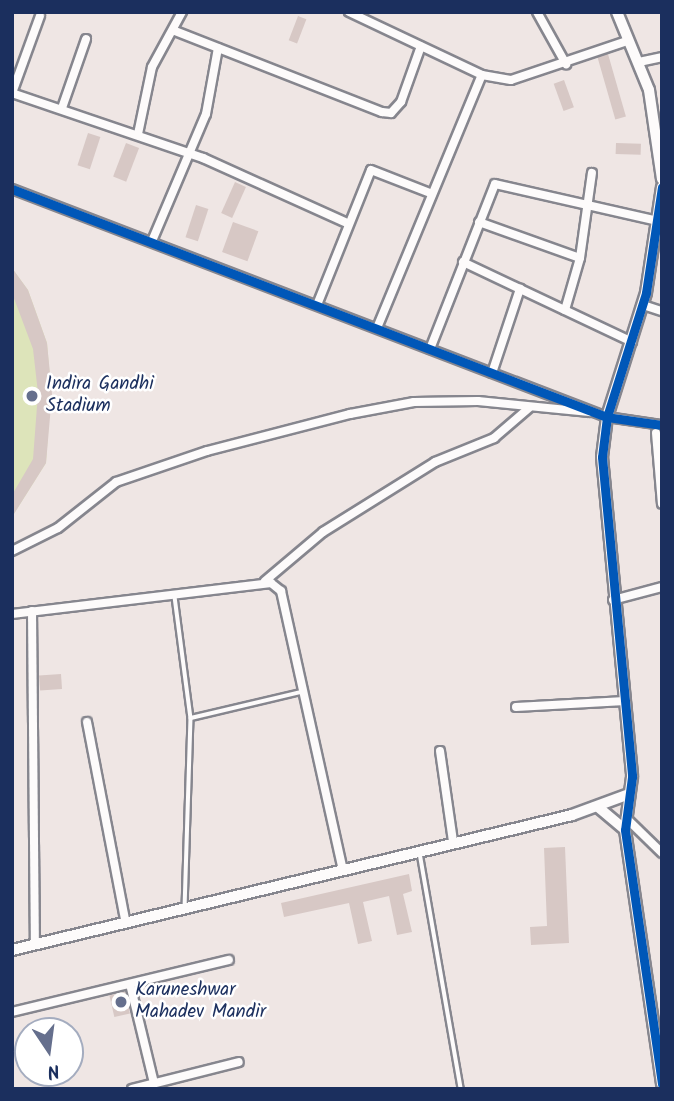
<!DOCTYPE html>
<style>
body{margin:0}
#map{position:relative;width:674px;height:1101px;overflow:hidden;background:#efe6e4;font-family:Kalam,sans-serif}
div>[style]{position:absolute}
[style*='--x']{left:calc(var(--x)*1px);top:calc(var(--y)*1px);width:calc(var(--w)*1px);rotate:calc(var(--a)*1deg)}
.green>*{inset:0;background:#dde4ba}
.building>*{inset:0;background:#d7c8c5;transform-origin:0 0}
.roads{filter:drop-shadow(2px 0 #86868e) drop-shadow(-2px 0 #86868e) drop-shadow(0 2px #86868e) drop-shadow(0 -2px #86868e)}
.service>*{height:3.5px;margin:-1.75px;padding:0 1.75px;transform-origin:1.75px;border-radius:1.75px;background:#fdfbfb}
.minor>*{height:8px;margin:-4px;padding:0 4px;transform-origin:4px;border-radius:4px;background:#fdfbfb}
.tertiary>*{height:10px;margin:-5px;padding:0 5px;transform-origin:5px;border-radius:5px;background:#fdfbfb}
.cycleway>*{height:9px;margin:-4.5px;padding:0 4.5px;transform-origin:4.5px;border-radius:4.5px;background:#0057b8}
.dots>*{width:19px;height:19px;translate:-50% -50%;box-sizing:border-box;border:4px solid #fff;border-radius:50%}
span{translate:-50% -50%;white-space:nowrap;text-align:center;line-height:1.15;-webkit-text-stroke:5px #fff;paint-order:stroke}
.poi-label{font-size:19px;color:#1b2f5e}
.left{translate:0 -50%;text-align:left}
.frame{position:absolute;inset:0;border:14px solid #1b2f5e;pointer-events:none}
.north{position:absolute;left:14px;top:1017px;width:70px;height:70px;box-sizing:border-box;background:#fff;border:2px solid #a4acbf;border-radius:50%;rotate:167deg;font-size:19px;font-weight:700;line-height:28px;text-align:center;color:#1b2f5e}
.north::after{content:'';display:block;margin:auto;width:24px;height:32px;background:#656f8d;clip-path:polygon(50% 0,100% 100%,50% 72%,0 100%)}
</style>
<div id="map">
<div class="green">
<div style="clip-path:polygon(12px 268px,28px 290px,47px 343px,51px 390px,46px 463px,12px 517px)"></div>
</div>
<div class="building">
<div style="left:298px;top:16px;width:9px;height:26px;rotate:21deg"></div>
<div style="left:608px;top:54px;width:65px;height:11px;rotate:74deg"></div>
<div style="left:564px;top:80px;width:29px;height:11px;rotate:70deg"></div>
<div style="left:88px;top:133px;width:13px;height:34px;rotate:18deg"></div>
<div style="left:126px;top:143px;width:14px;height:36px;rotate:21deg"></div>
<div style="left:616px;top:143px;width:25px;height:11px;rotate:2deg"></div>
<div style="left:235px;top:182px;width:12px;height:34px;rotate:24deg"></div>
<div style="left:196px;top:205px;width:13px;height:34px;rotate:18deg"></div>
<div style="left:233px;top:222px;width:27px;height:32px;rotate:20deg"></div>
<div style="clip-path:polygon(12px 268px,28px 290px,47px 343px,52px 394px,46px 463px,12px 517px,12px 495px,33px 459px,38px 393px,33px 349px,12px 293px)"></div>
<div style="left:61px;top:674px;width:15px;height:22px;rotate:86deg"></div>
<div style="clip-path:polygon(565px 847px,569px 943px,531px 945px,530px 927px,547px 926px,544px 848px)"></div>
<div style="clip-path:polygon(409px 874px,412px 891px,403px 894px,412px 932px,397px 935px,389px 896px,363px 902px,372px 941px,358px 944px,349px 903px,284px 917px,281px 903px)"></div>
<div style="left:125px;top:992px;width:22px;height:16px;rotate:77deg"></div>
</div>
<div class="roads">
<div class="service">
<div style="--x:175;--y:597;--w:122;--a:82.5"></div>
<div style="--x:191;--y:718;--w:187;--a:91.8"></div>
<div style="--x:191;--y:718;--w:113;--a:-13.3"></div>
<div style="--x:420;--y:853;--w:240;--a:80.1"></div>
</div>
<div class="minor">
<div style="--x:349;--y:12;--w:147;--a:25.3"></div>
<div style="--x:482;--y:75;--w:29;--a:10"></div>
<div style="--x:511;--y:80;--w:122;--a:-18.6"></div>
<div style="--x:537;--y:12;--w:60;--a:60.9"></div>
<div style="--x:40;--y:16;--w:82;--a:110"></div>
<div style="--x:12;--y:93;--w:202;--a:18.8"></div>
<div style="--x:203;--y:158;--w:158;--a:24.3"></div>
<div style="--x:175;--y:31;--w:222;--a:21.4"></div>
<div style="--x:382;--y:112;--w:9;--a:6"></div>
<div style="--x:391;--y:113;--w:15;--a:-48"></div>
<div style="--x:401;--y:102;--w:59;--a:-70.3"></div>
<div style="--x:639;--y:62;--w:24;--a:-12"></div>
<div style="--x:62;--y:108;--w:73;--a:-70.8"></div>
<div style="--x:138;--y:134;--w:68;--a:-78.2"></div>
<div style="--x:152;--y:67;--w:63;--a:-61.4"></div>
<div style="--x:12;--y:189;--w:637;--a:20.97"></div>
<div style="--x:607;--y:417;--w:56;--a:8.3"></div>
<div style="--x:479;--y:222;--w:107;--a:19.6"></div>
<div style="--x:152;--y:241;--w:138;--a:-67"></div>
<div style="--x:206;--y:114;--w:67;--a:-79.7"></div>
<div style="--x:463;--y:262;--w:187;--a:25.3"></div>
<div style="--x:317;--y:305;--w:145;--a:-68.2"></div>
<div style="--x:371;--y:170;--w:63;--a:21.3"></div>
<div style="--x:643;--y:305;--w:20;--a:18"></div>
<div style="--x:565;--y:310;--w:54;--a:-73.9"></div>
<div style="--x:580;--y:258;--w:86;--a:-82"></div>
<div style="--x:377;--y:328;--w:274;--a:-67.5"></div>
<div style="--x:430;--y:349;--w:177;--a:-68.5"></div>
<div style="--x:495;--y:184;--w:171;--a:12.8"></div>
<div style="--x:492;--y:373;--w:89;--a:-71.6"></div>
<div style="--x:656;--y:433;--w:71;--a:85.2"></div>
<div style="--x:12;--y:551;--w:51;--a:-26.6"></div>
<div style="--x:58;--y:528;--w:74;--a:-38.4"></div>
<div style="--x:116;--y:482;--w:96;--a:-18.8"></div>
<div style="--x:207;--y:451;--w:148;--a:-14.5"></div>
<div style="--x:350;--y:414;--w:65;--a:-10.6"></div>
<div style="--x:414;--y:402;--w:64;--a:-0.9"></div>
<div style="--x:478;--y:401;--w:112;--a:5.7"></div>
<div style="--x:265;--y:581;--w:76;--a:-40.2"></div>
<div style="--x:323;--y:532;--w:132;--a:-32"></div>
<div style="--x:435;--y:462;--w:64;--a:-22.1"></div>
<div style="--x:494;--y:438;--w:46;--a:-40.6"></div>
<div style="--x:613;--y:600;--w:51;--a:-14.9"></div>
<div style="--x:32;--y:611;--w:333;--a:89.5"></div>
<div style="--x:12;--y:614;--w:261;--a:-6.8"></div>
<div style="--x:271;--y:583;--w:13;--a:39"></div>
<div style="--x:281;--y:591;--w:283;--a:77.5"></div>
<div style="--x:516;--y:707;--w:109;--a:-3.2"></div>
<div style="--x:87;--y:722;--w:201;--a:79.1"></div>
<div style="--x:440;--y:751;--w:91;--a:81.8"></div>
<div style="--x:626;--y:818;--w:50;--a:44.2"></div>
<div style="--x:130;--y:984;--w:102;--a:76.4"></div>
<div style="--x:12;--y:1012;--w:223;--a:-13.5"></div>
<div style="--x:132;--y:1089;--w:110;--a:-14.2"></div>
</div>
<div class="tertiary">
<div style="--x:617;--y:12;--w:84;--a:67.7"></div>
<div style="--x:649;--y:90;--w:90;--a:81.7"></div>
<div style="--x:662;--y:187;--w:107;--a:98.6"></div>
<div style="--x:646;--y:293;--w:130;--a:107.5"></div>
<div style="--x:607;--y:417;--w:40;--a:97.1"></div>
<div style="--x:602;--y:457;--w:321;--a:84.6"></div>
<div style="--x:632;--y:777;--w:53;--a:97.5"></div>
<div style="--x:625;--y:830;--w:257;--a:81.7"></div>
<div style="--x:598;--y:807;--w:35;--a:40"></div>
<div style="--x:12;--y:950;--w:576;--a:-13.55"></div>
<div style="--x:572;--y:815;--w:61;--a:-20.2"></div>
</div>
</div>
<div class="cycleway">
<div style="--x:662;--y:187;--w:107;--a:98.6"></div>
<div style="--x:646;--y:293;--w:130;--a:107.5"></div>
<div style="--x:607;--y:417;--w:40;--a:97.1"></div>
<div style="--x:602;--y:457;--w:321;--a:84.6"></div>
<div style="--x:632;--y:777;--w:53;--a:97.5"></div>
<div style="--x:625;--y:830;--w:257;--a:81.7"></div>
<div style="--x:12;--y:189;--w:637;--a:20.97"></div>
<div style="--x:607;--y:417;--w:56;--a:8.3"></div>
</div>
<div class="dots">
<div style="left:32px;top:396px;background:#656f8d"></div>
<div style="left:121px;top:1002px;background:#656f8d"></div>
</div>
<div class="poi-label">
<span class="left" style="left:46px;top:396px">Indira Gandhi<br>Stadium</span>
<span class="left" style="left:135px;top:1002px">Karuneshwar<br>Mahadev Mandir</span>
</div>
<div class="frame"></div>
<div class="north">N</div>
</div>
